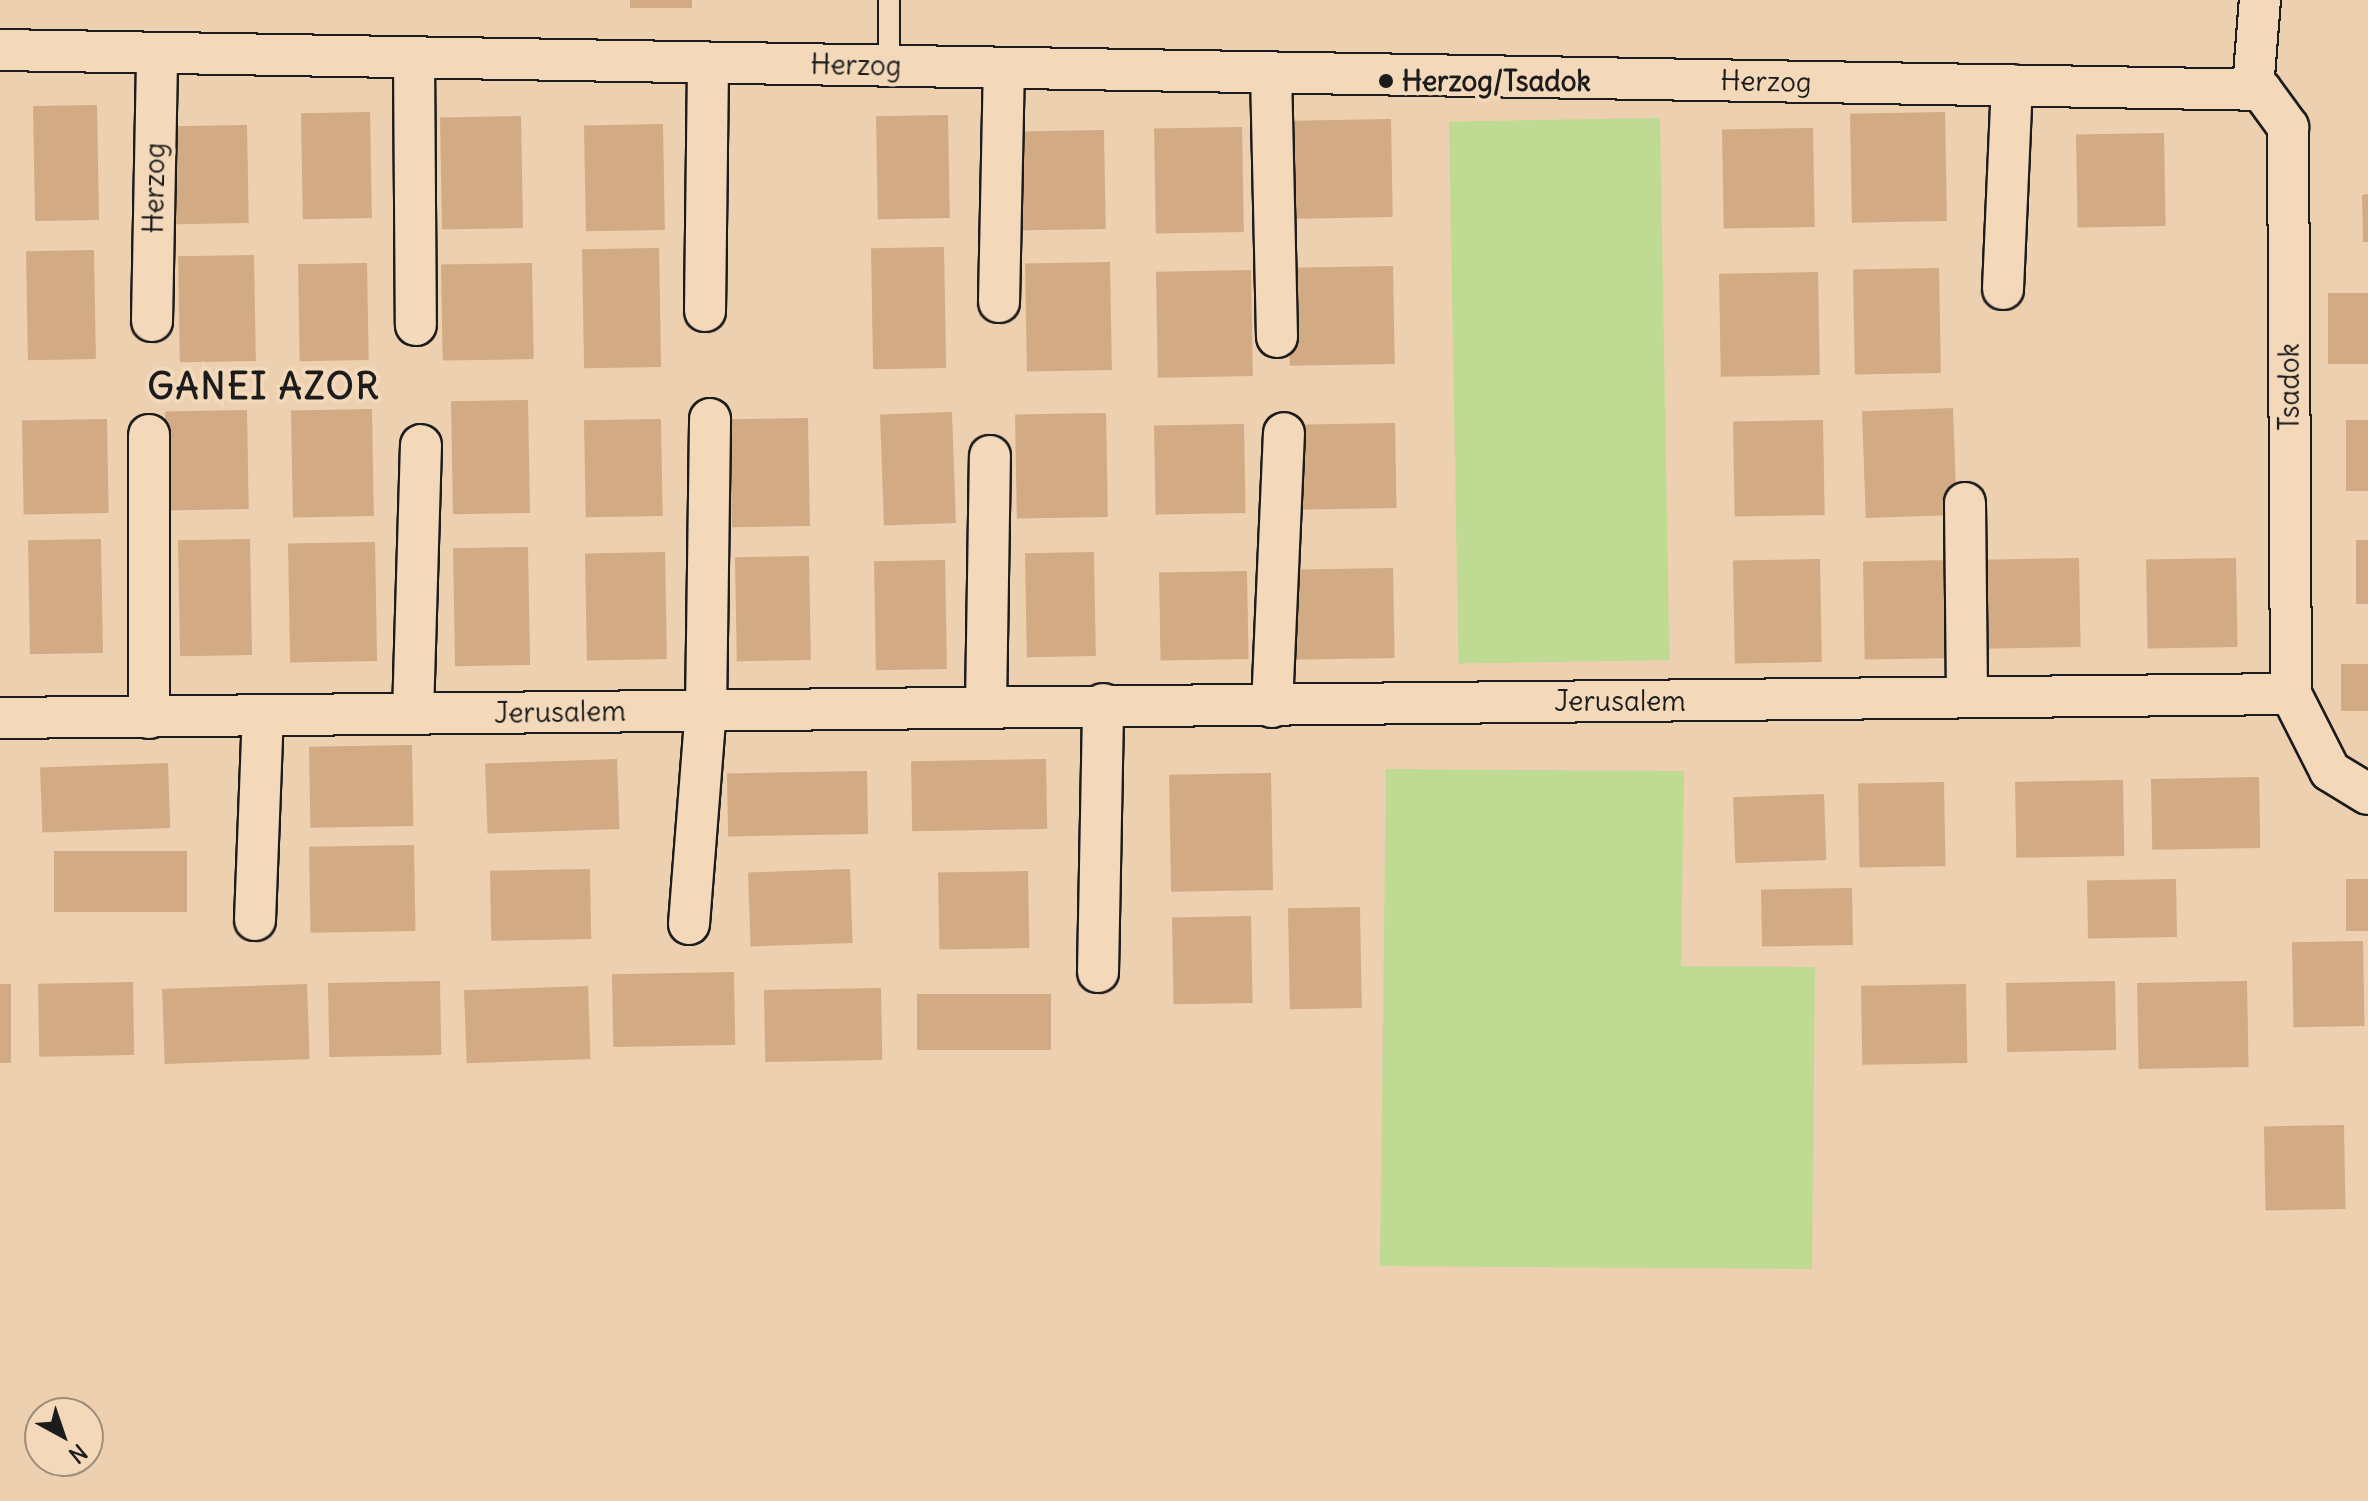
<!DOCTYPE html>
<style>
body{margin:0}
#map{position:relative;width:2368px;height:1501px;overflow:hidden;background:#ecd0af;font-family:Delius,sans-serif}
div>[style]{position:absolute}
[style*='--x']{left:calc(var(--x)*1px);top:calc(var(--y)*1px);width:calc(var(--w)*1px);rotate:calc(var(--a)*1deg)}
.green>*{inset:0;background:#bfda92;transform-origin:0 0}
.building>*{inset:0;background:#d2aa84;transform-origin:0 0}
.roads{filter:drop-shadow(2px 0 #1c1c1c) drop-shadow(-2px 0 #1c1c1c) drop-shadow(0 2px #1c1c1c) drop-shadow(0 -2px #1c1c1c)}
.service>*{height:20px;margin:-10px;padding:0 10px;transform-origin:10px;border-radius:10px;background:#f3d9ba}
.minor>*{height:40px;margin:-20px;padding:0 20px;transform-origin:20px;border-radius:20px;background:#f3d9ba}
.dots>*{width:22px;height:22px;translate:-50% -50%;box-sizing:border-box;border:4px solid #f3d9ba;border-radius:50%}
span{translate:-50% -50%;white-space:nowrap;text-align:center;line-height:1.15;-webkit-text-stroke:8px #f3d9ba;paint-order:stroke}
.street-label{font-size:28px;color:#1c1c1c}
.poi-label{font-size:28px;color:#1c1c1c;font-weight:700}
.left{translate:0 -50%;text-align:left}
.district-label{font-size:36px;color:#1c1c1c;font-weight:700;letter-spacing:2px}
.north{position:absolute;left:24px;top:1397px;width:80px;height:80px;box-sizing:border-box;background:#f3d9ba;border:2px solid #9d8d7b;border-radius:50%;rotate:140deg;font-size:22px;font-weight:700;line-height:32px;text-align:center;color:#1c1c1c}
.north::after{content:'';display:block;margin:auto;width:28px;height:36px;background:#1c1c1c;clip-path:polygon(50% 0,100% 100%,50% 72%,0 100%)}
</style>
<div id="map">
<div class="green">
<div style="left:1660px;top:118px;width:542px;height:211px;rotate:89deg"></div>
<div style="clip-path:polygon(1386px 769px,1684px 771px,1681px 966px,1815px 967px,1812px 1269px,1380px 1266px)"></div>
</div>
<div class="building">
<div style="left:630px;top:0;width:62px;height:8px"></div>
<div style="left:97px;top:105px;width:115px;height:64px;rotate:89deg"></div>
<div style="left:370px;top:112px;width:106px;height:69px;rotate:89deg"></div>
<div style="left:1945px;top:112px;width:109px;height:95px;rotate:89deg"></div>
<div style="left:948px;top:115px;width:103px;height:72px;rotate:89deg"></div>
<div style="left:521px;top:116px;width:112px;height:81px;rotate:89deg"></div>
<div style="left:1391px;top:119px;width:98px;height:110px;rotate:89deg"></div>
<div style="left:663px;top:124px;width:106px;height:79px;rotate:89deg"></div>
<div style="left:247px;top:125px;width:98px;height:75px;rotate:89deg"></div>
<div style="left:1242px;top:127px;width:105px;height:88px;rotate:89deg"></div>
<div style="left:1813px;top:128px;width:99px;height:91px;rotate:89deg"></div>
<div style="left:1104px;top:130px;width:99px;height:91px;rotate:89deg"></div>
<div style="left:2164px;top:133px;width:93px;height:88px;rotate:89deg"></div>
<div style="clip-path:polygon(2368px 194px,2368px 242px,2363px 242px,2362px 195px)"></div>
<div style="left:944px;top:247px;width:121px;height:73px;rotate:89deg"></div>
<div style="left:659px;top:248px;width:119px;height:77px;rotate:89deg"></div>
<div style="left:94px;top:250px;width:109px;height:68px;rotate:89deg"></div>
<div style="left:254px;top:255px;width:106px;height:76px;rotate:89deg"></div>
<div style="left:1110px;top:262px;width:108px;height:85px;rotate:89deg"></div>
<div style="left:367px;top:263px;width:97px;height:69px;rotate:89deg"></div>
<div style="left:532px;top:263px;width:96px;height:91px;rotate:89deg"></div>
<div style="left:1393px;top:266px;width:98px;height:105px;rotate:89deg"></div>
<div style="left:1939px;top:268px;width:105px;height:86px;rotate:89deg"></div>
<div style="left:1251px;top:270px;width:106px;height:95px;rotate:89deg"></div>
<div style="left:1818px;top:272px;width:103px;height:99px;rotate:89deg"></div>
<div style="left:2368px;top:293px;width:71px;height:40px;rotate:90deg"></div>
<div style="left:528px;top:400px;width:113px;height:77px;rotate:89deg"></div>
<div style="left:1953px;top:408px;width:107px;height:91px;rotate:88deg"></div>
<div style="left:372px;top:409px;width:107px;height:81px;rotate:89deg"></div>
<div style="left:247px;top:410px;width:99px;height:82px;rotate:89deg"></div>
<div style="left:952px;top:412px;width:111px;height:72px;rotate:88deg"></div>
<div style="left:1106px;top:413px;width:104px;height:91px;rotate:89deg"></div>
<div style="left:808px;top:418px;width:108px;height:78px;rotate:89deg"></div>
<div style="left:107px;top:419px;width:94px;height:85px;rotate:89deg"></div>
<div style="left:661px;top:419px;width:97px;height:77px;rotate:89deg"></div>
<div style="left:1823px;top:420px;width:95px;height:90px;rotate:89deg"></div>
<div style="left:2346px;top:420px;width:22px;height:71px"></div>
<div style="left:1395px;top:423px;width:85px;height:101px;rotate:89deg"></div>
<div style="left:1244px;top:424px;width:89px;height:90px;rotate:89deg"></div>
<div style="left:101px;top:539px;width:114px;height:73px;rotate:89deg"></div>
<div style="left:250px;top:539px;width:116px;height:72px;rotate:89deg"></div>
<div style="left:2356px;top:540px;width:12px;height:64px"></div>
<div style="left:375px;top:542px;width:119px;height:87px;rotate:89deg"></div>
<div style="left:528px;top:547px;width:118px;height:75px;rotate:89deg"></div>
<div style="left:665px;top:552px;width:107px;height:80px;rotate:89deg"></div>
<div style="left:1094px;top:552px;width:104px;height:69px;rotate:89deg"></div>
<div style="left:809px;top:556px;width:104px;height:74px;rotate:89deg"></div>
<div style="left:2079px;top:558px;width:89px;height:97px;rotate:89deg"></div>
<div style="left:2236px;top:558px;width:89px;height:90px;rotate:89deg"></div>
<div style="left:1820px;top:559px;width:103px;height:87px;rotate:89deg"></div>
<div style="left:945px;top:560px;width:109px;height:71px;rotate:89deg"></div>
<div style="left:1955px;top:560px;width:98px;height:92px;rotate:89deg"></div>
<div style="left:1393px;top:568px;width:90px;height:107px;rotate:89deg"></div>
<div style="left:1247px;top:571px;width:88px;height:88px;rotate:89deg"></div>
<div style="left:2368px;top:664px;width:47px;height:27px;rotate:90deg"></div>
<div style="left:412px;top:745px;width:81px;height:103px;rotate:89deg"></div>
<div style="left:617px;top:759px;width:70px;height:132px;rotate:88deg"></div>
<div style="left:1046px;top:759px;width:70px;height:135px;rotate:89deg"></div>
<div style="left:168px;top:763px;width:65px;height:128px;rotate:88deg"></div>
<div style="left:867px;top:771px;width:63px;height:140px;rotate:89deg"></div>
<div style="left:1271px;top:773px;width:117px;height:102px;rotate:89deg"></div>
<div style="left:2259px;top:777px;width:71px;height:108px;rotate:89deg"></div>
<div style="left:2123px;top:780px;width:76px;height:108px;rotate:89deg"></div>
<div style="left:1944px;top:782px;width:84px;height:86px;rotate:89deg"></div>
<div style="left:1824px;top:794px;width:66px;height:91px;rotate:88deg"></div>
<div style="left:414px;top:845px;width:86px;height:105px;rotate:89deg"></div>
<div style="left:187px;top:851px;width:61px;height:133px;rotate:90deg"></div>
<div style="left:590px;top:869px;width:70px;height:100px;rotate:89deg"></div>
<div style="left:850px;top:869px;width:74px;height:102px;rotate:88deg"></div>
<div style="left:1028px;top:871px;width:77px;height:90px;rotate:89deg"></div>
<div style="left:2176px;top:879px;width:58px;height:89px;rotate:89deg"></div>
<div style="left:2346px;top:879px;width:22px;height:52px"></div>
<div style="left:1852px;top:888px;width:57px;height:91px;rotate:89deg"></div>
<div style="left:1360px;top:907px;width:101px;height:72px;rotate:89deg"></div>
<div style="left:1251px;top:916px;width:87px;height:79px;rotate:89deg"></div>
<div style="left:2363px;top:941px;width:85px;height:71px;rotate:89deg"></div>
<div style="left:734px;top:972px;width:73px;height:122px;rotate:89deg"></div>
<div style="left:440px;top:981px;width:74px;height:112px;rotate:89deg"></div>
<div style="left:2115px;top:981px;width:69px;height:109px;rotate:89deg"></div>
<div style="left:2247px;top:981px;width:86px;height:110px;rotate:89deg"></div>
<div style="left:133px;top:982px;width:73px;height:95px;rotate:89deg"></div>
<div style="left:0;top:984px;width:11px;height:79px"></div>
<div style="left:307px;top:984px;width:75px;height:145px;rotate:88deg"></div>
<div style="left:1966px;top:984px;width:79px;height:105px;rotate:89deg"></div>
<div style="left:588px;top:986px;width:73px;height:124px;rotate:88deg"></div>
<div style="left:881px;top:988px;width:72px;height:117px;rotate:89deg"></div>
<div style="left:1051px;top:994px;width:56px;height:134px;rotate:90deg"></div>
<div style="left:2344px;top:1125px;width:84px;height:80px;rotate:89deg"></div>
</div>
<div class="roads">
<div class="service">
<div style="--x:889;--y:66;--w:66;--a:-90"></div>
</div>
<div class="minor">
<div style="--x:0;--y:50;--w:2261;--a:1.01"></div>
<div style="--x:2261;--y:90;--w:46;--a:53.9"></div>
<div style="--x:2288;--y:127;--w:567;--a:89.7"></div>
<div style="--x:2291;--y:694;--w:86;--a:63.1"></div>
<div style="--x:2330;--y:771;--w:44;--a:31.2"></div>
<div style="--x:414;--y:58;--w:267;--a:89.6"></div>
<div style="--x:1271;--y:72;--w:265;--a:88.7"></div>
<div style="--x:2253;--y:88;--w:88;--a:-85.5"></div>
<div style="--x:2003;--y:289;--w:204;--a:-87.5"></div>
<div style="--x:999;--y:302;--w:234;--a:-88.8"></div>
<div style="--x:705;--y:311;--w:248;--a:-89.3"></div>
<div style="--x:152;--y:321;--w:267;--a:-88.9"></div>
<div style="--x:1965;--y:503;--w:191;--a:89.4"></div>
<div style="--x:986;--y:706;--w:250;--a:-89.1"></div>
<div style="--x:1272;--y:707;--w:274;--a:-87.5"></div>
<div style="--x:413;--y:714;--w:269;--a:-88.3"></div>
<div style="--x:0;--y:718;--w:2291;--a:-0.6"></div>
<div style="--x:149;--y:718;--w:283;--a:-90"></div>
<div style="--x:255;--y:920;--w:204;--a:-87.8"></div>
<div style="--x:689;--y:924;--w:215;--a:-85.5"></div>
<div style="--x:706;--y:710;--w:291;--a:-89.2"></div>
<div style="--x:1098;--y:972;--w:268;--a:-88.9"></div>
</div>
</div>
<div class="dots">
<div style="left:1386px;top:81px;background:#1c1c1c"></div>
</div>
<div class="street-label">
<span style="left:856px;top:65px;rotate:1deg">Herzog</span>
<span style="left:1766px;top:81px;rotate:1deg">Herzog</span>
<span style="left:154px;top:188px;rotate:-89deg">Herzog</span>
<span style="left:2289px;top:387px;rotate:-90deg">Tsadok</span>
<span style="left:1620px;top:701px">Jerusalem</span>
<span style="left:560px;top:712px;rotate:-1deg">Jerusalem</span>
</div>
<div class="poi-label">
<span class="left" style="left:1402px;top:81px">Herzog/Tsadok</span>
</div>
<div class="district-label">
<span style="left:264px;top:387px">GANEI AZOR</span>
</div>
<div class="north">N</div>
</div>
